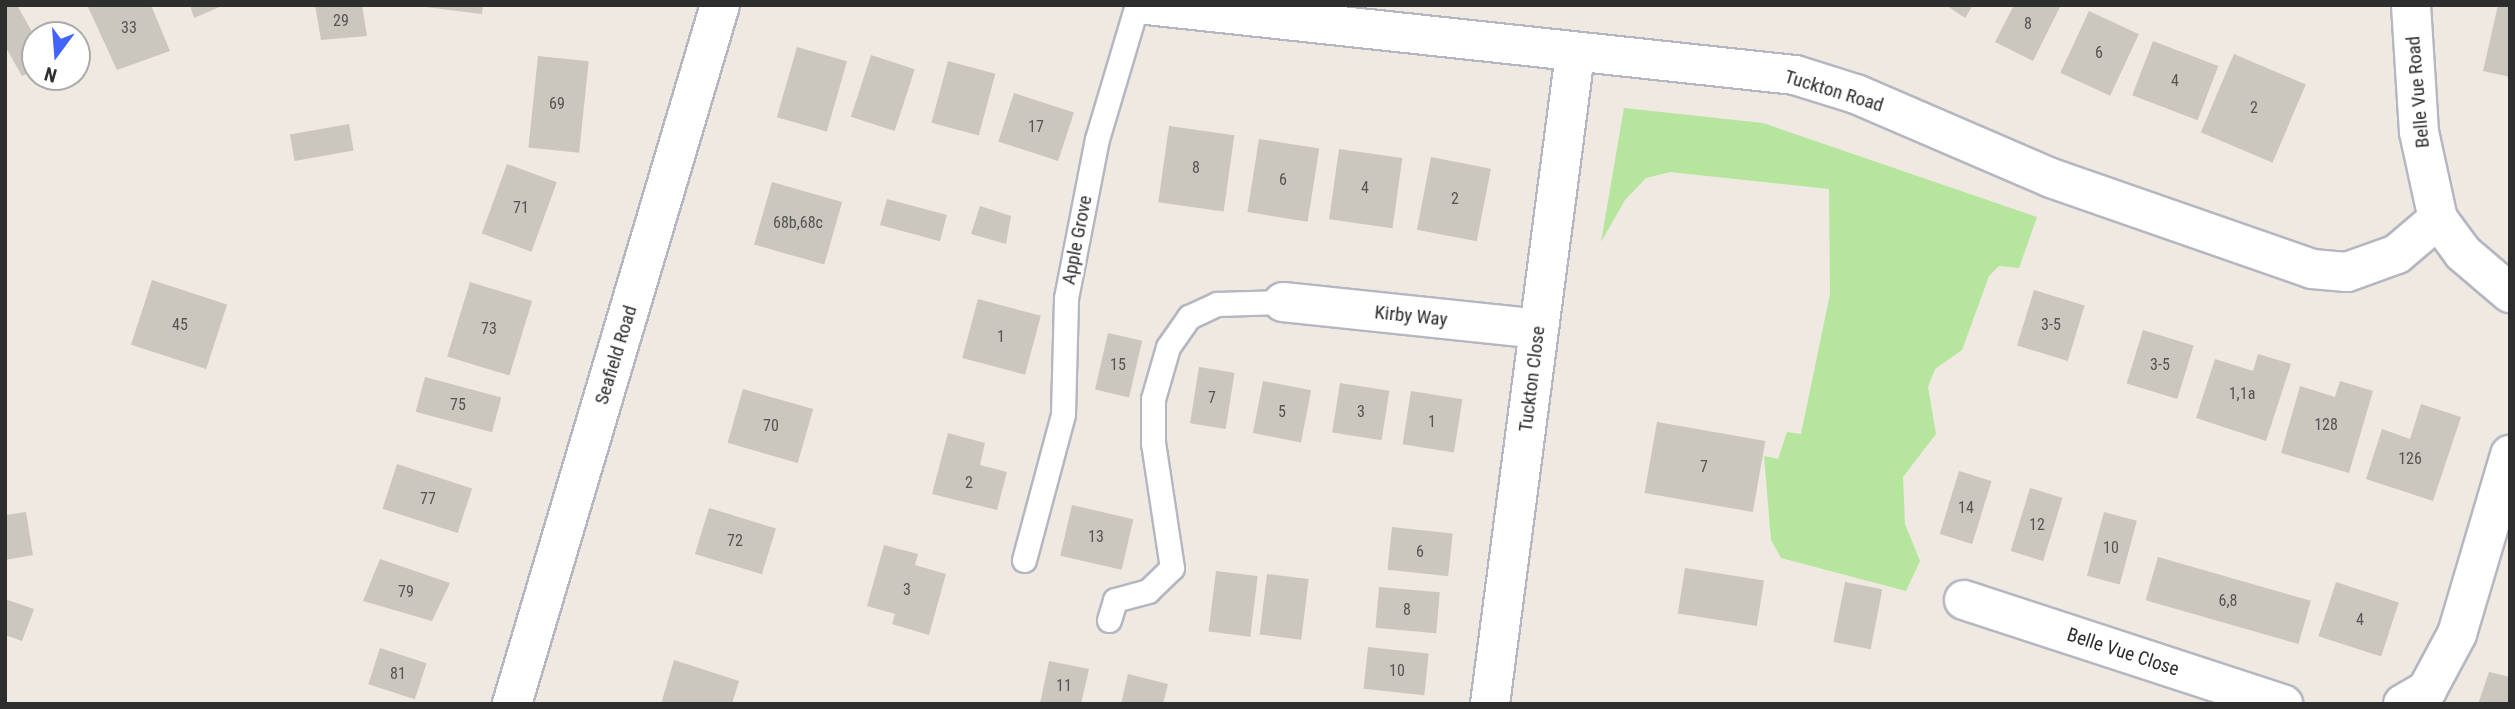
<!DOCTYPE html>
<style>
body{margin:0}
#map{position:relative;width:2515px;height:709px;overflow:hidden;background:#efe9e1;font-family:"Roboto Condensed",sans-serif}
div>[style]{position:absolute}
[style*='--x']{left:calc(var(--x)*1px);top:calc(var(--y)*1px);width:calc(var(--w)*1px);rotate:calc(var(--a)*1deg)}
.green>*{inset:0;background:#b6e59e}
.building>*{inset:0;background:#cbc7bf;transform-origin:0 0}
.roads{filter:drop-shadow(2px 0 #b4b7c1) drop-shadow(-2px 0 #b4b7c1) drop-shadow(0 2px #b4b7c1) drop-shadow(0 -2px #b4b7c1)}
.service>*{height:23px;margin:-11.5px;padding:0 11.5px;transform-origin:11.5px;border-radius:11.5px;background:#fff}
.minor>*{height:38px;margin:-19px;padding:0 19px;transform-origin:19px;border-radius:19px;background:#fff}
.tertiary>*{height:38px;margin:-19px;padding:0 19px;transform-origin:19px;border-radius:19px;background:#fff}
.secondary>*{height:38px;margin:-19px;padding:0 19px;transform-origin:19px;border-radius:19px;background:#fff}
span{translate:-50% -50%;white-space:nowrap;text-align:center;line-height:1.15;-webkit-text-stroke:5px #fff;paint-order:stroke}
.number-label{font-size:16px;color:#555452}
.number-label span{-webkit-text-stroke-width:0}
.street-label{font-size:19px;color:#2e2e2e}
.frame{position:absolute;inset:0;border:7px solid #2e2e2e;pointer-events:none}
.north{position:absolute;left:21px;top:21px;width:70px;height:70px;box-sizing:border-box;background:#fff;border:2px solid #ababab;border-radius:50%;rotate:196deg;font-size:19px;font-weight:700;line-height:28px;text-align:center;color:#2e2e2e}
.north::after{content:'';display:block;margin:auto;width:24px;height:32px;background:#4264fb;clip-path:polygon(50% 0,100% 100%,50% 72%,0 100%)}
</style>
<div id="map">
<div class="green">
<div style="clip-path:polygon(1624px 108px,1763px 123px,2037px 217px,2019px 268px,1999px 266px,1989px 276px,1962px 350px,1935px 369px,1928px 387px,1936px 434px,1903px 477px,1905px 524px,1920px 561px,1906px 591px,1781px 558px,1771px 540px,1764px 456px,1778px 459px,1787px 432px,1801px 434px,1830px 294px,1829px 189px,1670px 172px,1646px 178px,1625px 200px,1601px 242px)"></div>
</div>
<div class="building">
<div style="clip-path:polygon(7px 5px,17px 5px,35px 37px,35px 70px,22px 76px,5px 46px)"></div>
<div style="clip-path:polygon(87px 5px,151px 5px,170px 51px,117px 70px)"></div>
<div style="clip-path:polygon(190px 5px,224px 5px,194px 18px)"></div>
<div style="clip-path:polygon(315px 5px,362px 5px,367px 36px,321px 40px)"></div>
<div style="clip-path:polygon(425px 5px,483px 5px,482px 14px,425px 7px)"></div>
<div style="clip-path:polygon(1946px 5px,1973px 5px,1965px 18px)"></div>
<div style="clip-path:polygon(2014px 5px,2061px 5px,2033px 61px,1995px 42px)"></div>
<div style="clip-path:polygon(2498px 5px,2510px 5px,2510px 77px,2483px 71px)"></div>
<div style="left:2089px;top:11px;width:55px;height:68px;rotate:25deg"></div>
<div style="left:2153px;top:41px;width:70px;height:58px;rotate:21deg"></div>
<div style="left:797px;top:47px;width:52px;height:73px;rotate:16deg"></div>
<div style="left:2234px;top:54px;width:78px;height:85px;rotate:23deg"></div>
<div style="left:871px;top:55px;width:46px;height:65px;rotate:18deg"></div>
<div style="left:538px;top:56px;width:51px;height:92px;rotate:6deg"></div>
<div style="left:948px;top:61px;width:49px;height:64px;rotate:15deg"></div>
<div style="left:1014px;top:93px;width:63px;height:51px;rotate:18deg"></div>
<div style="left:349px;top:124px;width:27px;height:60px;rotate:80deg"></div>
<div style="left:1169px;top:126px;width:66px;height:77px;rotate:8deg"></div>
<div style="left:1259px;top:139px;width:61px;height:74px;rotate:9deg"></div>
<div style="left:1339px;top:149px;width:64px;height:71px;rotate:8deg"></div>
<div style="left:1431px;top:157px;width:61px;height:74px;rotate:11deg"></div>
<div style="left:507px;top:164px;width:53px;height:74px;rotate:20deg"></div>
<div style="left:772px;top:182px;width:73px;height:65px;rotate:16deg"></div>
<div style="left:887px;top:199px;width:62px;height:27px;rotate:15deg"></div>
<div style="clip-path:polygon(980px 206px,1011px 216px,1006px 244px,971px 234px)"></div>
<div style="left:152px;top:280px;width:79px;height:68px;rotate:18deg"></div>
<div style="left:470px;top:282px;width:65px;height:78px;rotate:17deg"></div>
<div style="left:2034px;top:290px;width:53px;height:58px;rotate:17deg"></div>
<div style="left:978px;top:299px;width:65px;height:61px;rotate:15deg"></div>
<div style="left:2143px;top:330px;width:53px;height:56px;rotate:17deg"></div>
<div style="left:1108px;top:333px;width:35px;height:58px;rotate:13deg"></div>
<div style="clip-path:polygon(2258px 354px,2291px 364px,2266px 441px,2196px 418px,2215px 359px,2253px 371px)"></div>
<div style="left:1199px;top:367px;width:36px;height:57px;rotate:9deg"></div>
<div style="left:425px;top:377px;width:79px;height:36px;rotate:15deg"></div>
<div style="left:1263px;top:381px;width:49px;height:53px;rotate:11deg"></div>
<div style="clip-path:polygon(2340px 381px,2373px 391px,2349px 473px,2281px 453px,2300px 386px,2335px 397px)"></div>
<div style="left:1340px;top:383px;width:50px;height:50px;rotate:9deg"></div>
<div style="left:743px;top:389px;width:73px;height:56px;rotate:16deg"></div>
<div style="left:1411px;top:391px;width:52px;height:54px;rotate:9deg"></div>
<div style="clip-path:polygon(2421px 404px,2461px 417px,2433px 501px,2366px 479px,2382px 429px,2410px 439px)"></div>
<div style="left:1657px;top:422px;width:110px;height:72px;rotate:10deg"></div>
<div style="clip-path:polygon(948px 433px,985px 443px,980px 465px,1007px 472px,997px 510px,932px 494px)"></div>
<div style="left:397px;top:464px;width:79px;height:47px;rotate:18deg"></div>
<div style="left:1959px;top:471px;width:34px;height:66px;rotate:17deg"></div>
<div style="left:2030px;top:488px;width:34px;height:66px;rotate:17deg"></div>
<div style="left:1072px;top:505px;width:63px;height:52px;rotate:13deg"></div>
<div style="left:709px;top:508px;width:70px;height:48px;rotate:17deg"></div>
<div style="clip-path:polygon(26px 512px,33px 555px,5px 560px,5px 515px)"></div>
<div style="left:2104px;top:512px;width:34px;height:66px;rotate:15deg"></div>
<div style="left:1392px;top:527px;width:61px;height:43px;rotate:6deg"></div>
<div style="clip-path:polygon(884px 545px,918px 554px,915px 565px,946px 574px,929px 635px,892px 624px,895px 614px,867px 606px)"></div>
<div style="left:2158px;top:557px;width:159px;height:45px;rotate:16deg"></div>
<div style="clip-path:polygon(380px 559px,450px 583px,432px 621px,363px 601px)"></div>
<div style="left:1685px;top:568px;width:80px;height:46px;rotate:9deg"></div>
<div style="left:1216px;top:571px;width:42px;height:61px;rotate:7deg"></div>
<div style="left:1267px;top:574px;width:42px;height:61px;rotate:7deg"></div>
<div style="left:1845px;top:582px;width:38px;height:61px;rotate:11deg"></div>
<div style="left:2336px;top:582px;width:66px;height:57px;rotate:18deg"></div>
<div style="left:1379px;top:587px;width:61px;height:41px;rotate:5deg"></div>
<div style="clip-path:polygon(5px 599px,34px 609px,22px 641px,5px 635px)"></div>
<div style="left:1368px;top:647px;width:61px;height:42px;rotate:6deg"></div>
<div style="left:380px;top:648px;width:49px;height:38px;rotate:18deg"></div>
<div style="clip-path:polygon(674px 660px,739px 681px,732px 704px,661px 704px)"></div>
<div style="clip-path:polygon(1049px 661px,1089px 669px,1081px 704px,1040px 704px)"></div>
<div style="clip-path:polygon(2489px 672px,2510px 677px,2510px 704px,2478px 704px)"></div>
<div style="clip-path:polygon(1128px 674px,1168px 684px,1163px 704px,1121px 704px)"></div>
</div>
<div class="roads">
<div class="service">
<div style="--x:1024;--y:560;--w:151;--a:-75"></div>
<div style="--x:1063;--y:414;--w:116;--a:-88.5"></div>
<div style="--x:1066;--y:298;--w:162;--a:-79"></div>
<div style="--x:1097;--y:139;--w:140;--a:-73.4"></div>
<div style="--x:1109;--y:620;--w:21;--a:-73"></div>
<div style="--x:1115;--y:600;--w:34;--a:-15"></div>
<div style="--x:1148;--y:591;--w:33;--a:-44"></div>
<div style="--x:1172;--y:568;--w:126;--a:-98.6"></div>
<div style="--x:1153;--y:443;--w:44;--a:-90"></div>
<div style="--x:1153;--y:399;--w:54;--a:-73.9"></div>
<div style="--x:1168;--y:347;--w:37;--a:-55"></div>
<div style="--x:1189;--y:317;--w:31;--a:-25"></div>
<div style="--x:1217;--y:304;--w:66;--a:-1.7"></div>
</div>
<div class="minor">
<div style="--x:1283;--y:302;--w:256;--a:6"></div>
<div style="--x:1964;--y:600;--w:336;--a:18.1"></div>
<div style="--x:512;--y:704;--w:729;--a:-73.43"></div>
<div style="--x:1490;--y:704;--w:656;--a:-82.55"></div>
<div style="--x:2403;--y:704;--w:28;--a:-30"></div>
<div style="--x:2427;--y:690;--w:64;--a:-61.8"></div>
<div style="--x:2457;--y:634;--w:187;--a:-73.5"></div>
</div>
<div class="tertiary">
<div style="--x:1147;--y:5;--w:652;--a:6.17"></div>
<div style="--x:1795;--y:75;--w:64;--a:17.3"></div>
<div style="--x:1856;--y:94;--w:212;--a:23.3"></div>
<div style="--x:2051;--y:178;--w:276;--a:19.2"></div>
<div style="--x:2312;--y:269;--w:35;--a:5"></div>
<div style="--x:2347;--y:272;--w:53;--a:-19.8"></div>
<div style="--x:2397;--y:254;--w:54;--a:-40.5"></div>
</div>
<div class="secondary">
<div style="--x:2411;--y:5;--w:127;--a:86.4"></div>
<div style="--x:2419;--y:132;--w:89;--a:77.7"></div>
<div style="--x:2438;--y:219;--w:42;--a:53.7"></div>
<div style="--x:2463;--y:253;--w:62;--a:40.4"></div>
</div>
</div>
<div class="number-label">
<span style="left:341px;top:21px">29</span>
<span style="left:2028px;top:24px">8</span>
<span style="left:129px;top:28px">33</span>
<span style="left:2099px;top:53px">6</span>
<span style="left:2175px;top:81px">4</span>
<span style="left:557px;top:104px">69</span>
<span style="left:2254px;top:108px">2</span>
<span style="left:1036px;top:127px">17</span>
<span style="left:1196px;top:168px">8</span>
<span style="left:1283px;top:180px">6</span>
<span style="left:1365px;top:188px">4</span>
<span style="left:1455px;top:199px">2</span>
<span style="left:521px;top:208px">71</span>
<span style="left:798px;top:223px">68b,68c</span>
<span style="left:180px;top:325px">45</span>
<span style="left:2051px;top:325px">3-5</span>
<span style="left:489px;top:329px">73</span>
<span style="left:1001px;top:337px">1</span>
<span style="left:1118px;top:365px">15</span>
<span style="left:2160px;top:365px">3-5</span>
<span style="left:2242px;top:394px">1,1a</span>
<span style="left:1212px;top:398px">7</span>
<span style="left:458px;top:405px">75</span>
<span style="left:1282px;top:412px">5</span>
<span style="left:1361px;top:412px">3</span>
<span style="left:1432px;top:422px">1</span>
<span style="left:2326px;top:425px">128</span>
<span style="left:771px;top:426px">70</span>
<span style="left:2410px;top:459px">126</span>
<span style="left:1704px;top:467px">7</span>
<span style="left:969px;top:483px">2</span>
<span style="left:428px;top:499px">77</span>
<span style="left:1966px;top:508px">14</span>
<span style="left:2037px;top:525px">12</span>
<span style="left:1096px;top:537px">13</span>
<span style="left:735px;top:541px">72</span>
<span style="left:2111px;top:548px">10</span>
<span style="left:1420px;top:552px">6</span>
<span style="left:907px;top:590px">3</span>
<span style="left:406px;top:592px">79</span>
<span style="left:2228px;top:601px">6,8</span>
<span style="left:1407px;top:610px">8</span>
<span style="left:2360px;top:620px">4</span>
<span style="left:1397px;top:671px">10</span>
<span style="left:398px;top:674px">81</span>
<span style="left:1064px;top:686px">11</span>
</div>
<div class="street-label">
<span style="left:1834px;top:91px;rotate:17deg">Tuckton Road</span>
<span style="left:2418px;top:92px;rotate:-95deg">Belle Vue Road</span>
<span style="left:1077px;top:240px;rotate:-79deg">Apple Grove</span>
<span style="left:1411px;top:316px;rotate:6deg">Kirby Way</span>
<span style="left:616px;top:355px;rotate:-73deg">Seafield Road</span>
<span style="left:1532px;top:379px;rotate:-83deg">Tuckton Close</span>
<span style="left:2123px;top:652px;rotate:18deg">Belle Vue Close</span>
</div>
<div class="frame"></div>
<div class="north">N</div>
</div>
